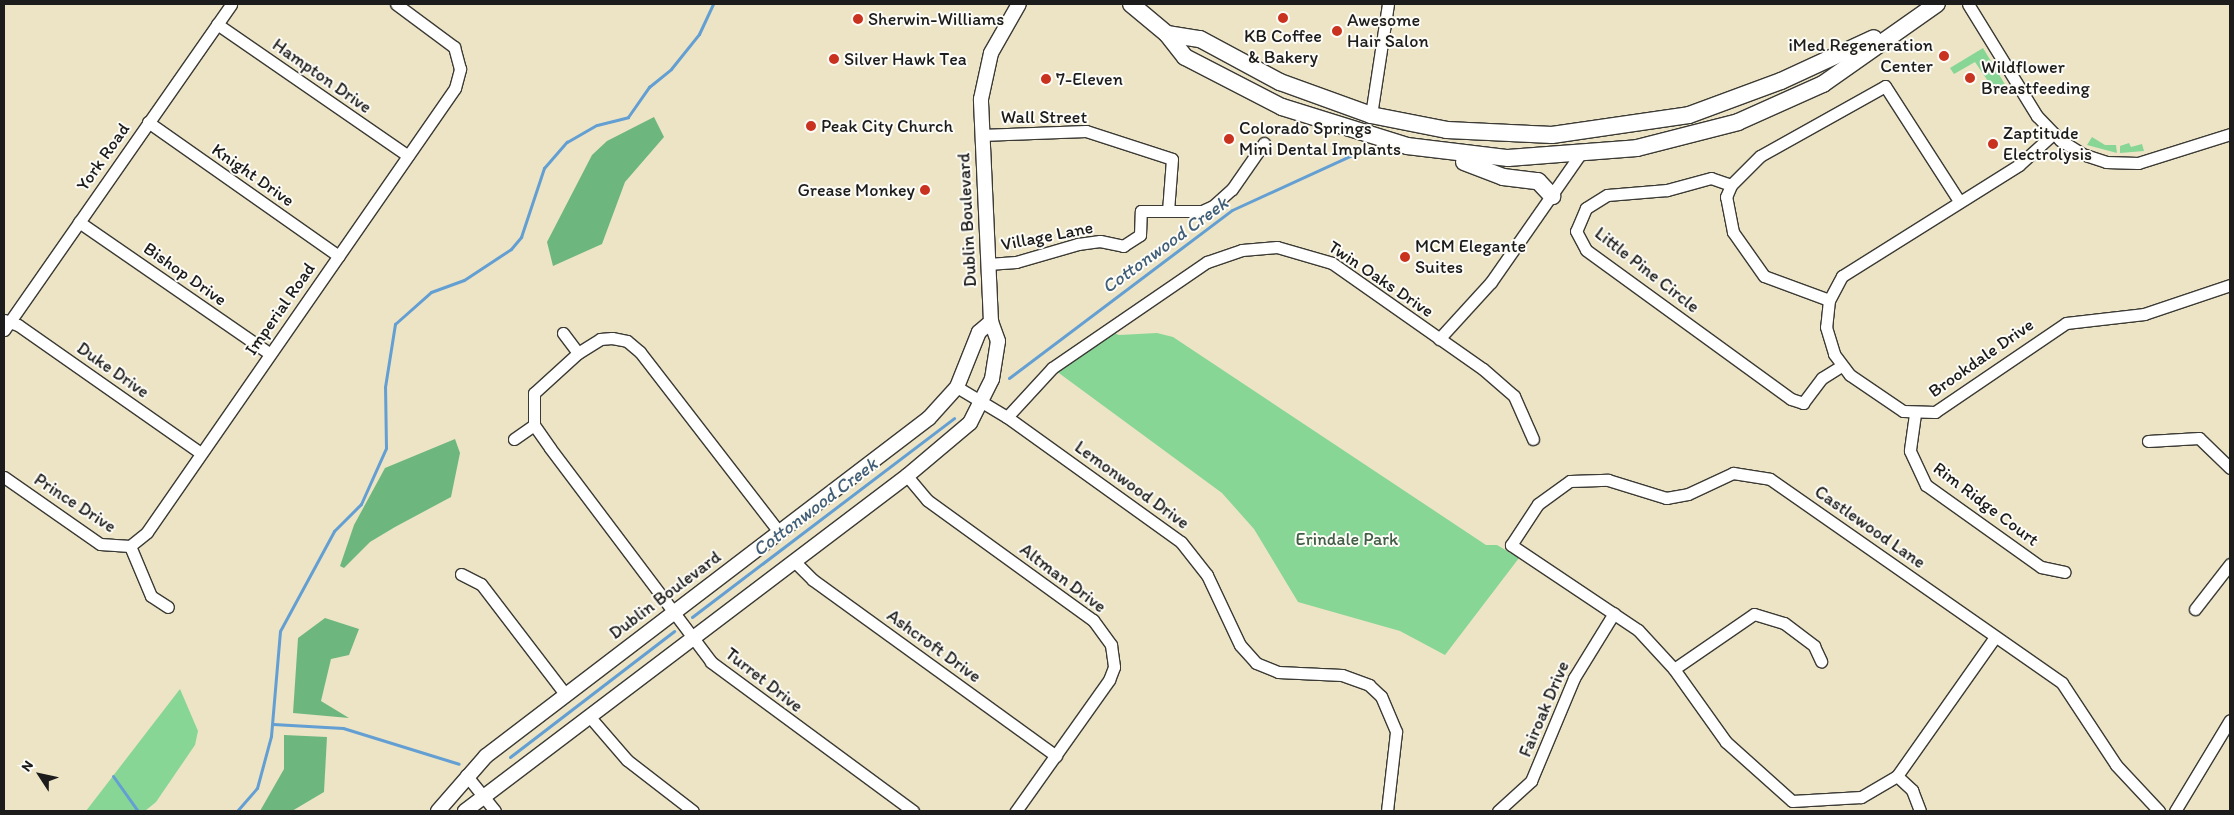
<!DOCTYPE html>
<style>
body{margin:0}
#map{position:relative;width:2234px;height:815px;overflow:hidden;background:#ece4c5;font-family:Itim,sans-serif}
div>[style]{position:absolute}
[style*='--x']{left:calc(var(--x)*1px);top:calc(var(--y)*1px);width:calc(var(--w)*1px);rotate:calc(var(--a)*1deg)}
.green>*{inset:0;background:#87d696}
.forest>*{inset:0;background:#6db77f}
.stream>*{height:3px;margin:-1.5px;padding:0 1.5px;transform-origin:1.5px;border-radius:1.5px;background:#639fd3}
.roads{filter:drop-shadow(1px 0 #3b3a35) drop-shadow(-1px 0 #3b3a35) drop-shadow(0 1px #3b3a35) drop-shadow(0 -1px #3b3a35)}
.minor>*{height:11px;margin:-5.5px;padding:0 5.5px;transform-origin:5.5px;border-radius:5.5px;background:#fff}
.major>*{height:14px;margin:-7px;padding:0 7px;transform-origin:7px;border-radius:7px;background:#fff}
.highway>*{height:16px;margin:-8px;padding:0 8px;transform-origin:8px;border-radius:8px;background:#fff}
.dots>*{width:14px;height:14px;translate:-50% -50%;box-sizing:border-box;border:2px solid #fdfcf7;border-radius:50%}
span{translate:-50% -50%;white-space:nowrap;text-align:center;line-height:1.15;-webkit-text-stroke:4px #fdfcf7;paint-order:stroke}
.poi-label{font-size:18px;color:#1c1c1c}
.left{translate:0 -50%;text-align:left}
.right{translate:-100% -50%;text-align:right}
.street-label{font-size:18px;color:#1c1c1c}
.park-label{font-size:18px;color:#415d47}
.water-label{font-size:19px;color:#405e78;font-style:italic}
.frame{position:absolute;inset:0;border:5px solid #1c1c1c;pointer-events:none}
.north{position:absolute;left:15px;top:750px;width:50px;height:50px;-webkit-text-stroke:4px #fdfcf7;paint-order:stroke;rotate:305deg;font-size:14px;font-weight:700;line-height:20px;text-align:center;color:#1c1c1c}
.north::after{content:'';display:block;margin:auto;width:18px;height:22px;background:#1c1c1c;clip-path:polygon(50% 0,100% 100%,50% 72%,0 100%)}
</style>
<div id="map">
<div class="green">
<div style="clip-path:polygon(1983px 48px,2006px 86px,1996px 93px,1975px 62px,1954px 74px,1950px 68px)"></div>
<div style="clip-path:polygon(2092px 137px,2105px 145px,2116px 145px,2117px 153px,2087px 145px)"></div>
<div style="clip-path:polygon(2129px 143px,2131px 147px,2142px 144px,2144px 151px,2120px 153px,2120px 146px)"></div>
<div style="clip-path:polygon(1103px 329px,1119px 335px,1157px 333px,1173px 337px,1486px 545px,1497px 545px,1519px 558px,1445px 655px,1400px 631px,1298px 602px,1254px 529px,1222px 493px,1052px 368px)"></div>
<div style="clip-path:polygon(180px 689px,198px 731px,195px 745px,156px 802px,145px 811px,86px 811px)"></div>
</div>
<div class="forest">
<div style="clip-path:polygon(654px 117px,664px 137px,625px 182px,602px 244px,553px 266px,547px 242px,592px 155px,607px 141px)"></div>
<div style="clip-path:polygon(455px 439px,460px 453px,451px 497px,395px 527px,370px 542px,344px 568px,340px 566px,354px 525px,385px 468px)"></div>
<div style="clip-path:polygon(325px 618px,359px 629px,349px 655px,331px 659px,321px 701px,349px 718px,293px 713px,298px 638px)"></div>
<div style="clip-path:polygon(284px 735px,327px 737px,324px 792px,292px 811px,260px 811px,284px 769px)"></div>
</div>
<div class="stream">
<div style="--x:1009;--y:378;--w:279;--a:-37"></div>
<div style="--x:1232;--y:210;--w:130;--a:-24.6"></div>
<div style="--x:692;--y:617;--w:329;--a:-37.2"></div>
<div style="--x:273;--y:724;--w:70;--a:3.3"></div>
<div style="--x:343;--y:728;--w:121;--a:17.2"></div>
<div style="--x:510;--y:757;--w:207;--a:-37.5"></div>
<div style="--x:113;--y:776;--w:43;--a:54.5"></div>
<div style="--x:237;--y:811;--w:30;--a:-49"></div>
<div style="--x:257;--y:788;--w:54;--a:-74.9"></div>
<div style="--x:271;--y:736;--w:105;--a:-85.1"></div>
<div style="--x:280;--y:631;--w:114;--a:-61.6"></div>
<div style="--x:334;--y:531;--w:38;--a:-45"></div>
<div style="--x:361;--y:504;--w:61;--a:-65.9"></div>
<div style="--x:386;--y:448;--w:61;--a:-90.9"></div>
<div style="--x:385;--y:387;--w:64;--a:-81"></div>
<div style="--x:395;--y:324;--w:48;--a:-41.6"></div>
<div style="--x:431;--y:292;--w:35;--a:-20"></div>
<div style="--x:464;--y:280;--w:56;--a:-33.4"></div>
<div style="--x:511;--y:249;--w:16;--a:-50"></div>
<div style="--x:521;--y:237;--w:73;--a:-71.6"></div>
<div style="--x:544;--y:168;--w:35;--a:-49"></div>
<div style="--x:567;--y:142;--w:34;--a:-30"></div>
<div style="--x:597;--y:125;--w:32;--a:-14"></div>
<div style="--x:628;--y:117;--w:37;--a:-55"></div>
<div style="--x:649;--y:87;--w:28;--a:-39"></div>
<div style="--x:671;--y:69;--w:45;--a:-51.3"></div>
<div style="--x:699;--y:34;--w:33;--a:-65"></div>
</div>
<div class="roads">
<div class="minor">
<div style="--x:1968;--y:4;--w:132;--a:58.4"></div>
<div style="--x:2037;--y:116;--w:33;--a:46"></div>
<div style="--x:2060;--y:140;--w:26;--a:32"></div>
<div style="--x:2082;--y:154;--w:25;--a:18"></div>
<div style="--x:2106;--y:162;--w:32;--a:2"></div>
<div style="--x:2138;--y:163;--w:96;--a:-17.5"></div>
<div style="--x:217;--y:24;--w:232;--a:34.6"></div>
<div style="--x:1371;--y:115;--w:112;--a:-81.3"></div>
<div style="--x:148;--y:122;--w:233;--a:35.1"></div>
<div style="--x:2053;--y:134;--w:46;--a:137.6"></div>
<div style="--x:2019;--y:165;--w:209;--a:147.9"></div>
<div style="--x:1842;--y:276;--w:27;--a:118"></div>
<div style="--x:1829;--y:300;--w:27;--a:96"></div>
<div style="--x:1826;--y:327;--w:28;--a:73"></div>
<div style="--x:1834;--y:354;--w:26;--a:53"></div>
<div style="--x:1850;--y:375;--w:64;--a:34.2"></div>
<div style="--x:1903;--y:411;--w:32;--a:2"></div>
<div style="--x:1935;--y:412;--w:158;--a:-34.2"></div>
<div style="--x:2066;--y:323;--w:79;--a:-6.6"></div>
<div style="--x:2144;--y:314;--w:91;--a:-18.6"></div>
<div style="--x:981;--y:135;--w:105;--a:-2.2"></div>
<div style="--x:1086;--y:131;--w:90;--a:18"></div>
<div style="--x:1172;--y:159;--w:52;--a:94.4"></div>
<div style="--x:1731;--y:185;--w:21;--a:-161"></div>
<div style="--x:1711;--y:178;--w:46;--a:164.7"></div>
<div style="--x:1667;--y:190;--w:60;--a:175.2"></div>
<div style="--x:1607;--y:195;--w:25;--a:148"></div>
<div style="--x:1586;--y:208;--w:25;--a:113"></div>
<div style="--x:1576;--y:231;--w:21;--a:62"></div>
<div style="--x:1586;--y:250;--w:253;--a:36"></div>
<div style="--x:1791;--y:399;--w:13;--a:18"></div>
<div style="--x:1803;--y:403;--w:31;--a:-53"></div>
<div style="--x:1822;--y:378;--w:22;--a:-32"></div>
<div style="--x:79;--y:222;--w:232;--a:34.6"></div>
<div style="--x:988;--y:264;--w:28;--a:-4"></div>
<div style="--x:1016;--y:262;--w:65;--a:-16.2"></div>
<div style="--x:1078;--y:244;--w:22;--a:-8"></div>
<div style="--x:1100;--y:241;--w:24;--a:12"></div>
<div style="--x:1123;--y:246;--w:20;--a:-33"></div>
<div style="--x:1140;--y:235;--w:24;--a:-88"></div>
<div style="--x:1141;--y:211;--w:61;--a:0"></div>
<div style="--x:1202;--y:211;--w:12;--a:-24"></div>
<div style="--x:1213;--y:206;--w:25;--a:-42"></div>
<div style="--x:1232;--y:189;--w:56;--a:-55.2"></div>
<div style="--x:1829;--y:300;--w:69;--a:-159.7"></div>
<div style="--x:1764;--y:276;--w:54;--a:-125.2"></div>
<div style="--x:1733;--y:232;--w:36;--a:-101"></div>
<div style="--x:1726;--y:197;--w:13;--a:-67"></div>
<div style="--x:1731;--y:185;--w:41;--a:-45"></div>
<div style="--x:1760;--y:156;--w:143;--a:-29.2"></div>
<div style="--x:1885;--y:86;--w:137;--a:57.2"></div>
<div style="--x:4;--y:320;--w:15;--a:20"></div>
<div style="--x:18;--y:325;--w:223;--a:35"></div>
<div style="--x:4;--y:330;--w:397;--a:-55.1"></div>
<div style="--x:563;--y:333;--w:25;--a:53"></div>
<div style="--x:578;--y:353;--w:26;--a:-32"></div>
<div style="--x:600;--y:339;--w:12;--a:-5"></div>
<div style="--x:612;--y:338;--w:15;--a:11"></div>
<div style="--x:627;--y:341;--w:17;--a:40"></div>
<div style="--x:640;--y:352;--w:227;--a:52.3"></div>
<div style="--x:1439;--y:339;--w:77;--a:-47.6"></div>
<div style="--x:1491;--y:282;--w:154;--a:-55.1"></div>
<div style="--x:578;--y:353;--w:59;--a:137.7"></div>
<div style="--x:534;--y:393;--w:32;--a:90"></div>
<div style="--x:534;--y:425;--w:28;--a:55"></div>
<div style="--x:550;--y:448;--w:268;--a:53"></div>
<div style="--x:711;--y:662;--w:251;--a:36.4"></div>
<div style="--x:957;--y:387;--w:58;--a:31"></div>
<div style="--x:1007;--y:417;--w:214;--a:35.7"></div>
<div style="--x:1181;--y:542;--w:42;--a:51.8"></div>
<div style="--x:1207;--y:575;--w:77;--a:64.8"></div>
<div style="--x:1240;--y:645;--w:24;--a:48"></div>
<div style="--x:1256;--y:663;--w:24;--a:22"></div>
<div style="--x:1278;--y:672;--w:64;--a:2.7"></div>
<div style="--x:1342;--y:675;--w:29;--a:20"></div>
<div style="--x:1369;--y:685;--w:16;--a:43"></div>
<div style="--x:1381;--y:696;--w:39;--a:67"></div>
<div style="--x:1396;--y:732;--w:80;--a:96.5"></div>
<div style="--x:1915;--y:414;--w:37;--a:98"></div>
<div style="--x:1910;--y:451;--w:38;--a:65"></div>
<div style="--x:1926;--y:485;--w:141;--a:35.5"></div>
<div style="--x:2041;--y:567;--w:24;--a:12"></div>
<div style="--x:1007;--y:417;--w:67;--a:-47.4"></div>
<div style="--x:1052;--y:368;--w:188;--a:-34.4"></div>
<div style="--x:1207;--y:262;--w:37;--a:-19"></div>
<div style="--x:1242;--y:250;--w:35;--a:-5"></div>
<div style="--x:1277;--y:247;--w:57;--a:16.2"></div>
<div style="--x:1332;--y:263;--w:184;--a:35.1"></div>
<div style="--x:1483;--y:369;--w:41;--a:41.1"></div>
<div style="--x:1514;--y:396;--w:47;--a:66.2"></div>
<div style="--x:514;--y:439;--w:24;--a:-35"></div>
<div style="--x:2148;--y:441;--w:51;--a:-3.4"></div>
<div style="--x:2199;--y:438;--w:43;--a:44.1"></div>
<div style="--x:907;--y:476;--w:31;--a:50"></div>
<div style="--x:927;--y:500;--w:205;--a:35.9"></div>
<div style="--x:1093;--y:620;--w:31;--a:54"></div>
<div style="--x:1111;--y:645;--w:22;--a:82"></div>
<div style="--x:1114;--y:667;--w:14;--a:111"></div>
<div style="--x:1109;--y:680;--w:161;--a:125.4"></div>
<div style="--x:4;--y:477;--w:117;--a:34.9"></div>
<div style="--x:100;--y:544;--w:30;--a:4"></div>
<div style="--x:130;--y:546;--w:22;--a:-39"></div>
<div style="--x:147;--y:532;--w:540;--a:-55.25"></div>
<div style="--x:455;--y:88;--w:20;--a:-75"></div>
<div style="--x:460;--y:69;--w:23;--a:-105"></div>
<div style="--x:454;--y:47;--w:72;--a:-143.4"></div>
<div style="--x:130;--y:546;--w:54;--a:67.2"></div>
<div style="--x:151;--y:596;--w:20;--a:33"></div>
<div style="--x:794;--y:561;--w:27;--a:45"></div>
<div style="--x:813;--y:580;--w:300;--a:35.9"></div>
<div style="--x:461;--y:574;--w:22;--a:27"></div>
<div style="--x:481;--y:584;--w:138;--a:52.6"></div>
<div style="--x:2195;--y:609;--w:57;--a:-52.1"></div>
<div style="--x:1995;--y:637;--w:170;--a:125.2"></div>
<div style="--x:1897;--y:776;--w:42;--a:149.7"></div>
<div style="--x:1861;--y:797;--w:69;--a:176.7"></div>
<div style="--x:1792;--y:801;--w:89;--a:-138.2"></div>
<div style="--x:1726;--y:742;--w:90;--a:-125.5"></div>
<div style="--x:1674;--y:669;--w:53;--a:-132.7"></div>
<div style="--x:1638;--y:630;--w:153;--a:-146.2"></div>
<div style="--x:1511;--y:545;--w:49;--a:-56.6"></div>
<div style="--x:1538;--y:504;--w:39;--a:-36"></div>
<div style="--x:1570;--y:481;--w:38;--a:-2"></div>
<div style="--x:1608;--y:480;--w:61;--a:17.2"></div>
<div style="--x:1666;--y:498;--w:22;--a:-10"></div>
<div style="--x:1688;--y:494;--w:50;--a:-25"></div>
<div style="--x:1733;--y:473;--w:37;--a:9"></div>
<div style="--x:1770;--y:479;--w:356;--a:34.9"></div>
<div style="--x:2062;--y:683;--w:98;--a:56.6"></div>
<div style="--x:2116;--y:765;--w:63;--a:46.9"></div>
<div style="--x:1674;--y:669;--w:97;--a:-34.5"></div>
<div style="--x:1754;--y:614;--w:31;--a:17"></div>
<div style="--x:1784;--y:623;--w:38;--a:37"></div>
<div style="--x:1814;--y:646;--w:17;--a:65"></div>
<div style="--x:589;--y:716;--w:58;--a:49.2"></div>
<div style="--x:627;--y:760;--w:83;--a:37.7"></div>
<div style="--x:466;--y:775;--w:46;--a:51.1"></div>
<div style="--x:1897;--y:776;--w:21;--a:43"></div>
<div style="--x:1912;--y:790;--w:22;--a:69"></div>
<div style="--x:1498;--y:811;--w:45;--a:-42.3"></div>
<div style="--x:1531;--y:781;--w:112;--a:-67.3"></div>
<div style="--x:1574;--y:678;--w:76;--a:-58.4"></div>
<div style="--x:2175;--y:811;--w:106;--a:-58.9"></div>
</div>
<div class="major">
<div style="--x:438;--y:811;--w:73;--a:-48.9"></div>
<div style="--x:486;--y:756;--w:557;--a:-37.34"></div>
<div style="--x:929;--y:418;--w:42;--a:-47.9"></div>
<div style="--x:957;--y:387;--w:59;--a:-68.2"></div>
<div style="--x:979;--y:332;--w:16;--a:-40"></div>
<div style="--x:465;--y:811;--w:555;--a:-37.16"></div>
<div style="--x:907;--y:476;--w:82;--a:-40.1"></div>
<div style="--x:970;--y:423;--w:49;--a:-63.4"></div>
<div style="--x:992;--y:379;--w:38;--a:-81"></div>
<div style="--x:998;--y:341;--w:20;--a:-110"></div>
<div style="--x:991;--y:322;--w:223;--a:-92.6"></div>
<div style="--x:981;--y:99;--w:47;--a:-77.7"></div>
<div style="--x:991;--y:53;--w:56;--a:-60.3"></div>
</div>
<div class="highway">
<div style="--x:1131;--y:4;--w:47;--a:39.8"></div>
<div style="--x:1167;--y:34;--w:29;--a:52"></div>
<div style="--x:1185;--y:57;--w:109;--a:27.3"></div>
<div style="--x:1282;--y:107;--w:131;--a:17.3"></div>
<div style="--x:1407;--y:146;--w:102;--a:6.8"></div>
<div style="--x:1508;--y:158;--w:129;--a:-4.4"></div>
<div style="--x:1637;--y:148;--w:104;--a:-14.4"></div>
<div style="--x:1738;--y:122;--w:93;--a:-24.1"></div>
<div style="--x:1823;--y:84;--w:139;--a:-35.1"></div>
<div style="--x:1167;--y:34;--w:33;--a:9"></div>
<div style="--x:1200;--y:39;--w:91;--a:28.3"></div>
<div style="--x:1280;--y:82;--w:97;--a:19.9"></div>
<div style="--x:1371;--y:115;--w:77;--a:11.2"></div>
<div style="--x:1447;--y:130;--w:105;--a:2.7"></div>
<div style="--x:1552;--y:135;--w:138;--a:-8.3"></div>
<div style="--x:1689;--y:115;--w:98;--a:-20.3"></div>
<div style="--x:1781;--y:81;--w:102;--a:-24.8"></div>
<div style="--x:1464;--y:162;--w:42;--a:21"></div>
<div style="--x:1503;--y:177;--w:35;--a:7"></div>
<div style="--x:1538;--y:181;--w:21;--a:47"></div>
</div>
</div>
<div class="dots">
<div style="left:1283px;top:18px;background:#c8321e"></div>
<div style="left:858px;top:19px;background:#c8321e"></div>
<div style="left:1337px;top:31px;background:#c8321e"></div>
<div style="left:1944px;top:56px;background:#c8321e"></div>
<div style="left:834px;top:59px;background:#c8321e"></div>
<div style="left:1970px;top:78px;background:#c8321e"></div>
<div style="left:1046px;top:79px;background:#c8321e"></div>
<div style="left:811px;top:126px;background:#c8321e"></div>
<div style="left:1229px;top:139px;background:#c8321e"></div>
<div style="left:1993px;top:144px;background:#c8321e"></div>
<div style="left:925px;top:190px;background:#c8321e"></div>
<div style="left:1405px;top:257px;background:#c8321e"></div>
</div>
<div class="poi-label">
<span class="left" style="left:868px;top:19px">Sherwin-Williams</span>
<span class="left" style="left:1347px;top:31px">Awesome<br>Hair Salon</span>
<span style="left:1283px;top:47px">KB Coffee<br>&amp; Bakery</span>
<span class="right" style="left:1933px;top:56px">iMed Regeneration<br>Center</span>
<span class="left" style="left:844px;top:59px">Silver Hawk Tea</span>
<span class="left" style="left:1981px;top:78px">Wildflower<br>Breastfeeding</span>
<span class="left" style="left:1056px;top:79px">7-Eleven</span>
<span class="left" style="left:821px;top:126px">Peak City Church</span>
<span class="left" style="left:1239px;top:139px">Colorado Springs<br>Mini Dental Implants</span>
<span class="left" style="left:2003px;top:144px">Zaptitude<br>Electrolysis</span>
<span class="right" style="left:915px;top:190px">Grease Monkey</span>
<span class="left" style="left:1415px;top:257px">MCM Elegante<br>Suites</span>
</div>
<div class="street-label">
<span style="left:322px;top:76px;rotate:35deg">Hampton Drive</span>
<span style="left:1044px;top:117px">Wall Street</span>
<span style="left:103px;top:157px;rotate:-55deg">York Road</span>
<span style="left:253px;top:175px;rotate:35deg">Knight Drive</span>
<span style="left:967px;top:220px;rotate:-93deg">Dublin Boulevard</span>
<span style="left:1047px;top:236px;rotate:-11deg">Village Lane</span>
<span style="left:1647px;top:270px;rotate:38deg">Little Pine Circle</span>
<span style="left:185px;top:274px;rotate:35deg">Bishop Drive</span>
<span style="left:1381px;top:279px;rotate:34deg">Twin Oaks Drive</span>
<span style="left:280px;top:309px;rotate:-55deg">Imperial Road</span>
<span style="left:1981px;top:358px;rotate:-35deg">Brookdale Drive</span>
<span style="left:113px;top:370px;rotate:35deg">Duke Drive</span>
<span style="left:1132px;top:485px;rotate:36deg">Lemonwood Drive</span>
<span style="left:75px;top:503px;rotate:33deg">Prince Drive</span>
<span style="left:1986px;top:504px;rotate:37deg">Rim Ridge Court</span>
<span style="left:1870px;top:527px;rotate:35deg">Castlewood Lane</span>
<span style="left:1063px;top:578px;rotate:37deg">Altman Drive</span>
<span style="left:665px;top:595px;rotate:-37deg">Dublin Boulevard</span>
<span style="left:934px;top:646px;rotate:36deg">Ashcroft Drive</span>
<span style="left:764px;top:680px;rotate:38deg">Turret Drive</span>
<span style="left:1544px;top:709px;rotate:-67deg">Fairoak Drive</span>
</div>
<div class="park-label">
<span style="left:1347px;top:539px">Erindale Park</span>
</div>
<div class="water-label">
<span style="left:1165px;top:245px;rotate:-36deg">Cottonwood Creek</span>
<span style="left:815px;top:507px;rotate:-37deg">Cottonwood Creek</span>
</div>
<div class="frame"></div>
<div class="north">N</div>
</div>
